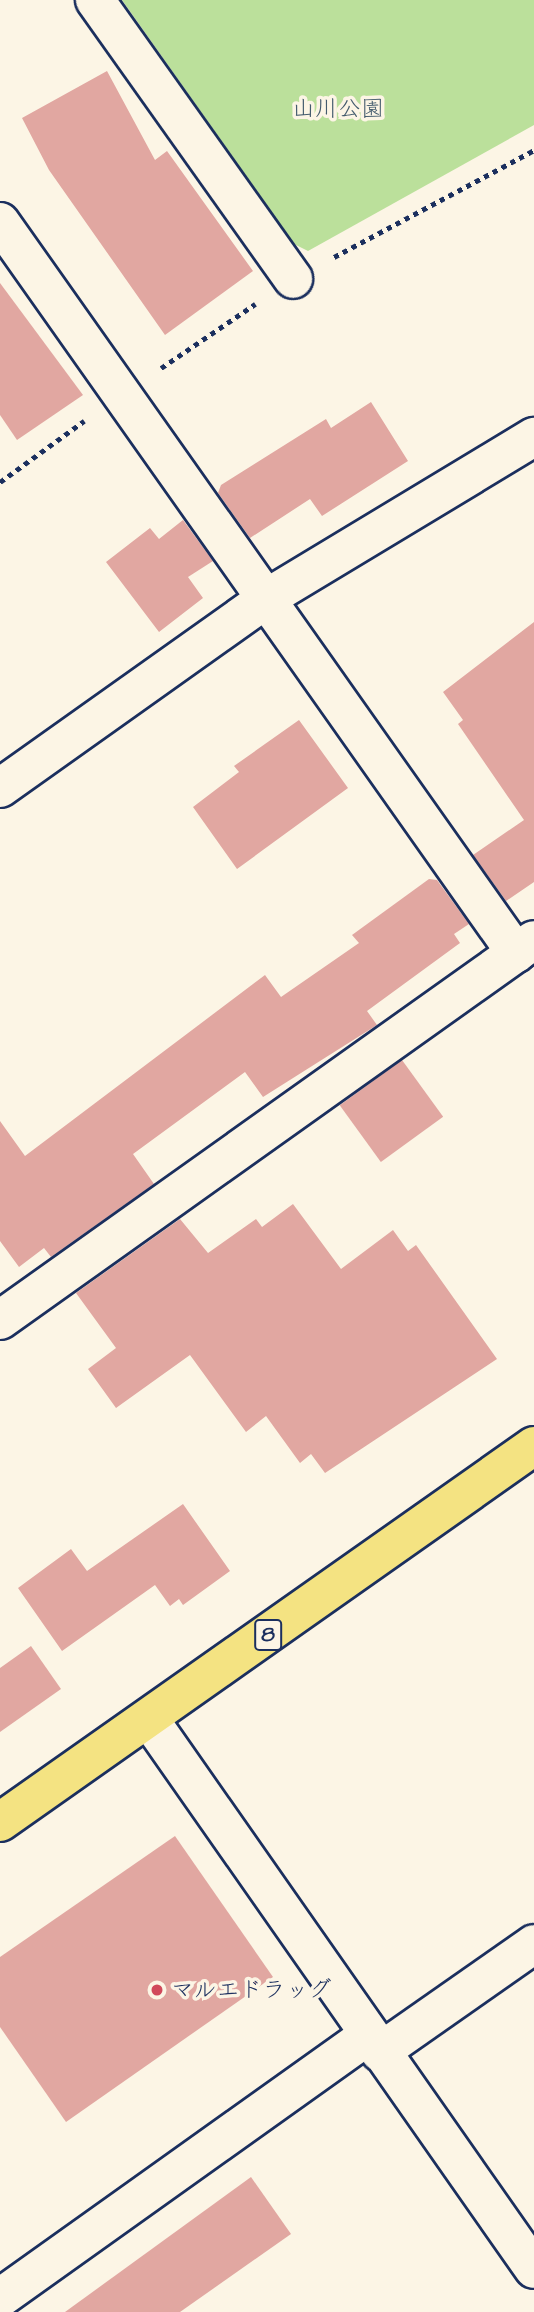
<!DOCTYPE html>
<meta charset="utf-8">
<style>
body{margin:0}
#map{position:relative;width:534px;height:2312px;overflow:hidden;background:#fcf5e5;font-family:"Architects Daughter","Klee One",sans-serif}
div>[style]{position:absolute}
[style*='--x']{left:calc(var(--x)*1px);top:calc(var(--y)*1px);width:calc(var(--w)*1px);rotate:calc(var(--a)*1deg)}
.green>*{inset:0;background:#bbe09b}
.building>*{inset:0;background:#e1a7a1;transform-origin:0 0}
.path>*{height:4.5px;margin-top:-2.25px;transform-origin:0;background:repeating-linear-gradient(90deg,#1b2f5e 0 5px,transparent 0 10px)}
.roads{filter:drop-shadow(2px 0 #1b2f5e) drop-shadow(-2px 0 #1b2f5e) drop-shadow(0 2px #1b2f5e) drop-shadow(0 -2px #1b2f5e)}
.minor>*{height:38px;margin:-19px;padding:0 19px;transform-origin:19px;border-radius:19px;background:#fcf5e5}
.tertiary>*{height:38px;margin:-19px;padding:0 19px;transform-origin:19px;border-radius:19px;background:#fcf5e5}
.primary>*{height:38px;margin:-19px;padding:0 19px;transform-origin:19px;border-radius:19px;background:#f4e382}
.dots>*{width:19px;height:19px;translate:-50% -50%;box-sizing:border-box;border:4px solid #fcf5e5;border-radius:50%}
span{translate:-50% -50%;white-space:nowrap;text-align:center;line-height:1.15;-webkit-text-stroke:7px #fcf5e5;paint-order:stroke}
.shield-label span{padding:2px 5px;background:#fcf5e5;border:2px solid;border-radius:5px;-webkit-text-stroke-width:0}
.shield-label{font-size:21px;color:#1b2f5e;font-weight:700}
.park-label{font-size:23px;color:#435b6d}
.poi-label{font-size:23px;color:#1b2f5e}
.left{translate:0 -50%;text-align:left}
</style>
<div id="map">
<div class="green">
<div style="clip-path:polygon(122px 0,534px 0,534px 125px,308px 251px,294px 244px)"></div>
</div>
<div class="building">
<div style="clip-path:polygon(107px 71px,155px 160px,167px 151px,253px 271px,165px 335px,49px 170px,22px 118px)"></div>
<div style="clip-path:polygon(0 283px,83px 395px,17px 440px,0 415px)"></div>
<div style="clip-path:polygon(371px 402px,408px 461px,322px 516px,310px 499px,250px 538px,218px 493px,221px 485px,326px 419px,331px 428px)"></div>
<div style="clip-path:polygon(183px 520px,213px 561px,188px 577px,203px 598px,159px 632px,106px 562px,150px 528px,159px 539px)"></div>
<div style="clip-path:polygon(534px 622px,534px 882px,506px 901px,473px 855px,524px 820px,458px 724px,463px 720px,443px 692px)"></div>
<div style="clip-path:polygon(299px 720px,348px 788px,237px 869px,193px 807px,239px 772px,234px 766px)"></div>
<div style="clip-path:polygon(429px 879px,437px 880px,469px 924px,454px 934px,460px 943px,367px 1011px,377px 1025px,263px 1097px,245px 1072px,133px 1154px,154px 1184px,51px 1257px,44px 1248px,19px 1267px,0 1241px,0 1121px,25px 1156px,265px 975px,281px 997px,359px 943px,352px 935px)"></div>
<div style="left:402px;top:1060px;width:70px;height:77px;rotate:54deg"></div>
<div style="clip-path:polygon(293px 1204px,341px 1269px,393px 1230px,408px 1251px,416px 1245px,497px 1359px,325px 1473px,311px 1454px,300px 1463px,266px 1416px,246px 1432px,190px 1355px,116px 1408px,88px 1369px,116px 1348px,76px 1293px,180px 1219px,208px 1253px,256px 1219px,262px 1227px)"></div>
<div style="clip-path:polygon(183px 1504px,230px 1571px,183px 1605px,179px 1599px,170px 1606px,155px 1585px,62px 1651px,18px 1588px,71px 1549px,87px 1571px)"></div>
<div style="clip-path:polygon(31px 1646px,61px 1689px,0 1732px,0 1668px)"></div>
<div style="clip-path:polygon(175px 1836px,273px 1977px,66px 2122px,0 2027px,0 1957px)"></div>
<div style="clip-path:polygon(251px 2177px,291px 2234px,180px 2312px,65px 2312px)"></div>
</div>
<div class="path">
<div style="--x:334;--y:257;--w:227;--a:-28.1"></div>
<div style="--x:161;--y:368;--w:114;--a:-34.2"></div>
<div style="--x:0;--y:482;--w:104;--a:-36"></div>
</div>
<div class="roads">
<div class="minor">
<div style="--x:95;--y:0;--w:342;--a:54.6"></div>
<div style="--x:0;--y:222;--w:895;--a:54.78"></div>
<div style="--x:0;--y:788;--w:328;--a:-35.4"></div>
<div style="--x:267;--y:598;--w:312;--a:-31.1"></div>
<div style="--x:0;--y:1320;--w:655;--a:-35.44"></div>
<div style="--x:380;--y:2052;--w:188;--a:-35"></div>
<div style="--x:0;--y:2298;--w:453;--a:-35.5"></div>
</div>
<div class="tertiary">
<div style="--x:149;--y:1719;--w:671;--a:55.01"></div>
</div>
<div class="primary">
<div style="--x:0;--y:1822;--w:653;--a:-35.15"></div>
</div>
</div>
<div class="dots">
<div style="left:157px;top:1990px;background:#d1495b"></div>
</div>
<div class="shield-label">
<span style="left:268px;top:1635px">8</span>
</div>
<div class="park-label">
<span style="left:338px;top:109px">山川公園</span>
</div>
<div class="poi-label">
<span class="left" style="left:171px;top:1990px">マルエドラッグ</span>
</div>
</div>
